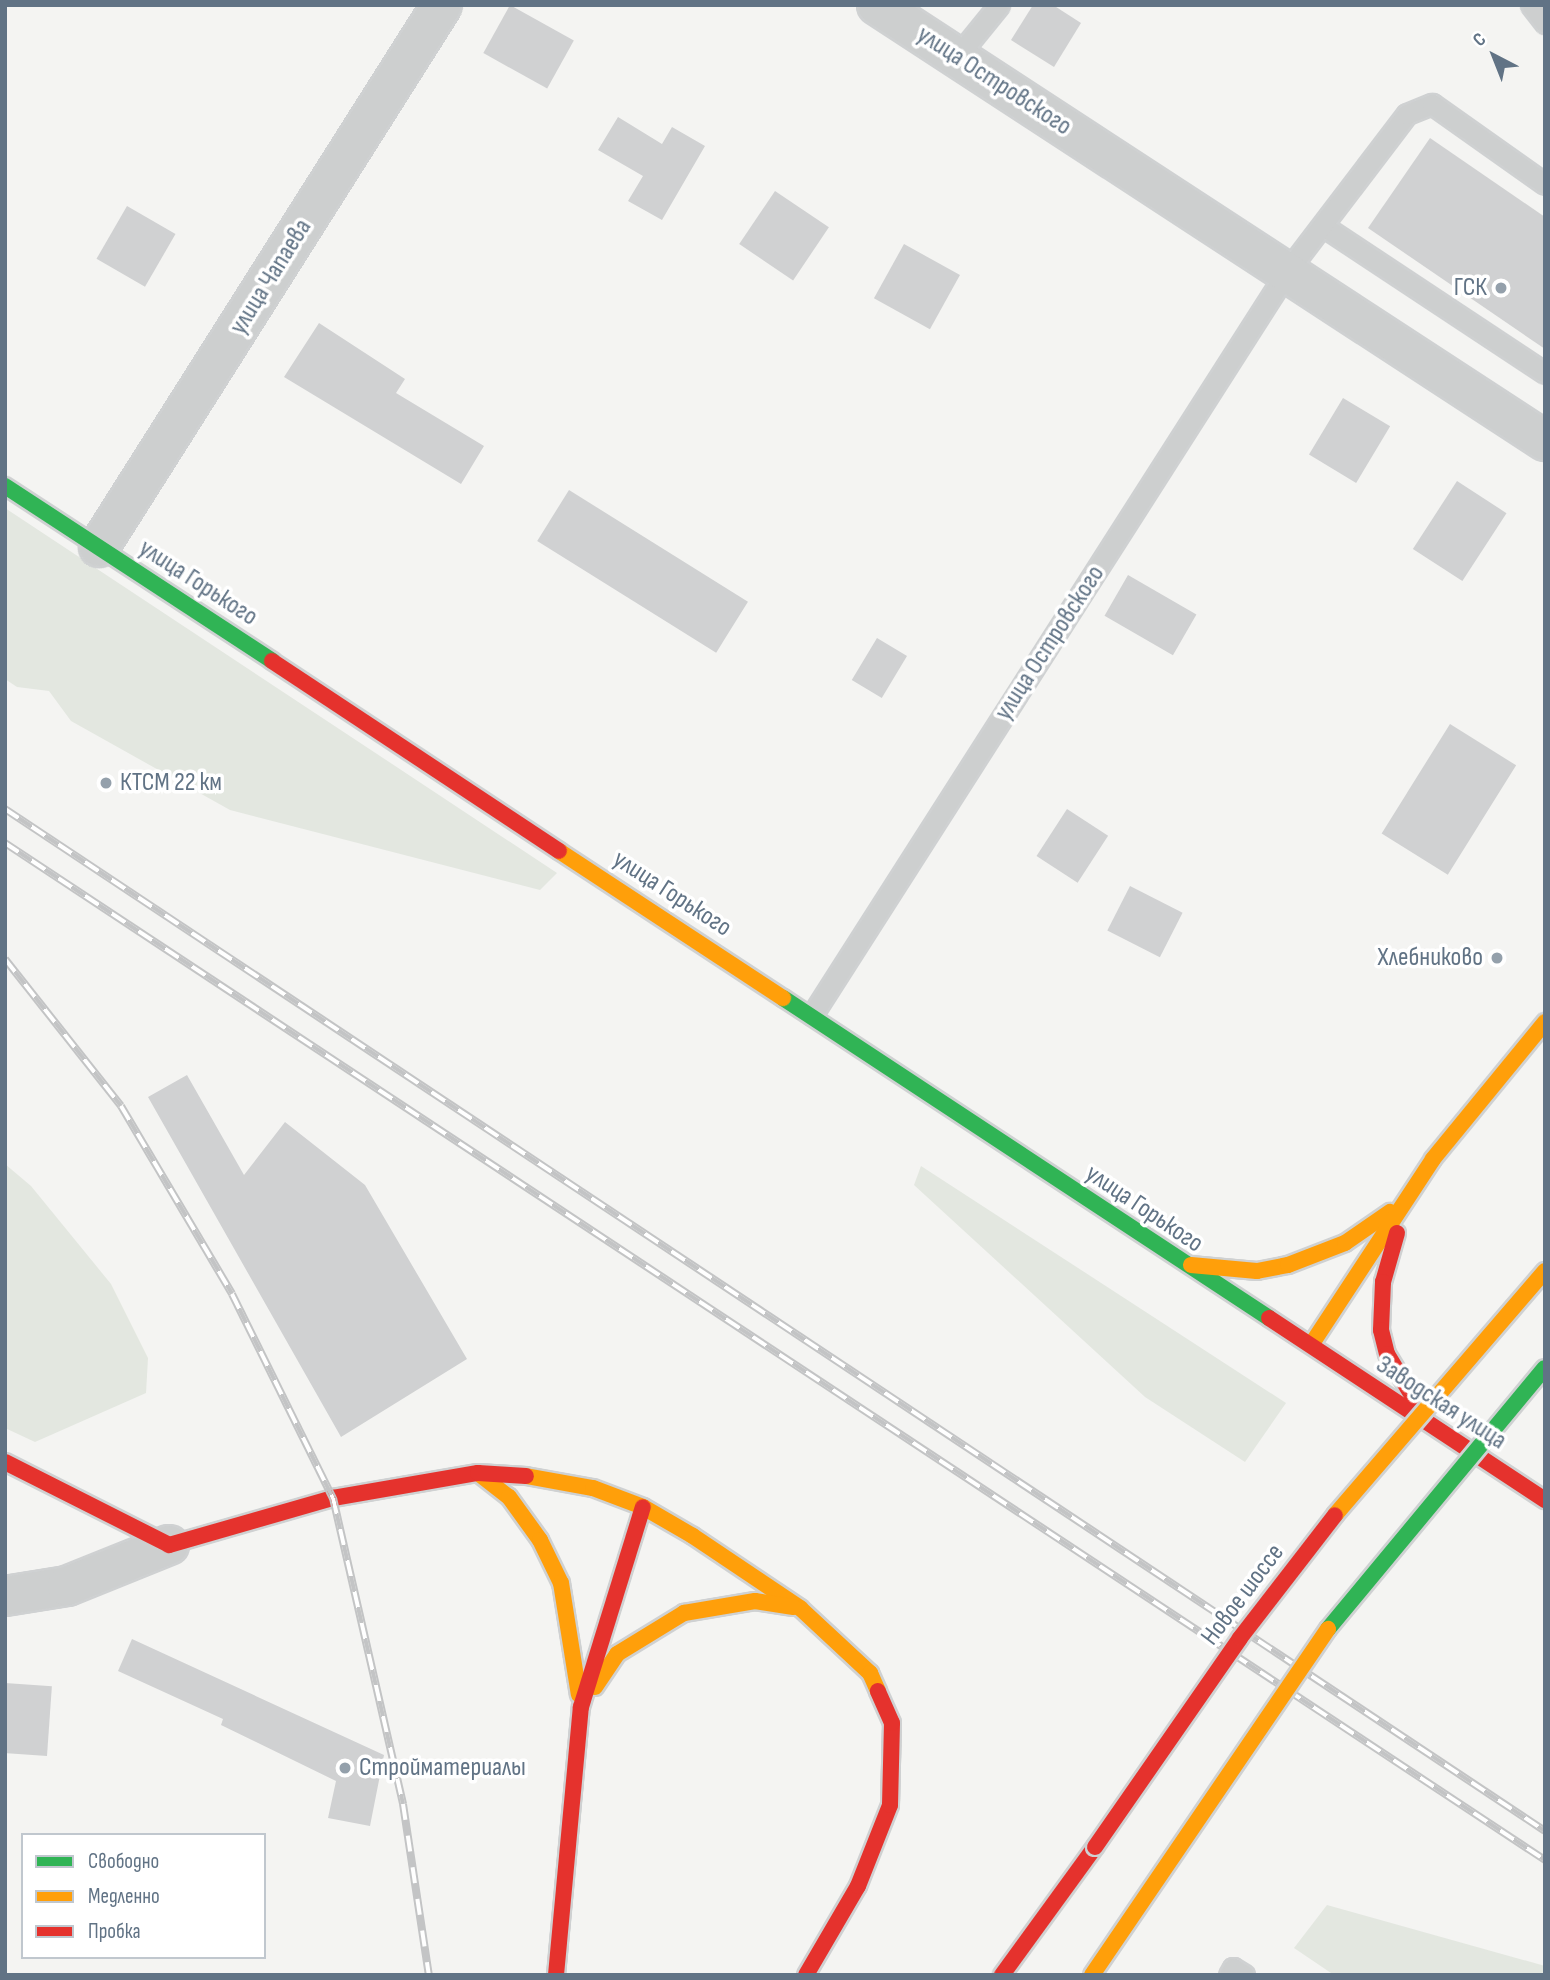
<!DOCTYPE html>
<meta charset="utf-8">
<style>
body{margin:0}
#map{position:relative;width:1550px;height:1980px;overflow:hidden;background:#f4f4f2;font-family:"Sofia Sans Condensed",sans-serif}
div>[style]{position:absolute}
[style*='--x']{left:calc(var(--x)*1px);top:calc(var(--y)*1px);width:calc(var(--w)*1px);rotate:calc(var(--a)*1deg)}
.green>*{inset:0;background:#e3e7e0}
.building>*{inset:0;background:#d0d1d2;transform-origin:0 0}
.roads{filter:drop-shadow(2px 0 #cfd1d2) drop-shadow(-2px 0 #cfd1d2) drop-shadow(0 2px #cfd1d2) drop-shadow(0 -2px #cfd1d2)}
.lane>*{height:19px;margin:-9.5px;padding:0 9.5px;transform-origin:9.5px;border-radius:9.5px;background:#cdcfcf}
.street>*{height:38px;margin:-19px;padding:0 19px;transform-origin:19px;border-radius:19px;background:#cdcfcf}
.fast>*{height:16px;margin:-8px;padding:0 8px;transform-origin:8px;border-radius:8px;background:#30b455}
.slow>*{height:16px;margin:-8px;padding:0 8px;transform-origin:8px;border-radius:8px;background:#ff9f0a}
.jam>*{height:16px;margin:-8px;padding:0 8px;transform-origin:8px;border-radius:8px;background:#e5322d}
.rail>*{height:8px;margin-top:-4px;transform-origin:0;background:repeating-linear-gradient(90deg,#fff 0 16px,#c3c4c5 0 32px);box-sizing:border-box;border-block:2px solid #c3c4c5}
.bridges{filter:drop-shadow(2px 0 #cfd1d2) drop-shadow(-2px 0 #cfd1d2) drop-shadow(0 2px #cfd1d2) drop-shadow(0 -2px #cfd1d2)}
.fast-bridge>*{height:16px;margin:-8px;padding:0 8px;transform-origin:8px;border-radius:8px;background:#30b455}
.slow-bridge>*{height:16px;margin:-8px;padding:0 8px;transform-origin:8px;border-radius:8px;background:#ff9f0a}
.jam-bridge>*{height:16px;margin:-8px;padding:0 8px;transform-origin:8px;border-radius:8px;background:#e5322d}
.dots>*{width:19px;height:19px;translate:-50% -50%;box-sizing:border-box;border:4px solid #fff;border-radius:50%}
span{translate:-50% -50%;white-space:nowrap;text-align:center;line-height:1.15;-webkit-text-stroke:7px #fff;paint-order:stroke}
.street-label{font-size:26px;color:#617385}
.poi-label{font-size:26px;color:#617385}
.right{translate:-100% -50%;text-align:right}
.left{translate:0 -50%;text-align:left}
.frame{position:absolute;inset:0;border:7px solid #617385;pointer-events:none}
.legend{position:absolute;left:21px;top:1833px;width:245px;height:126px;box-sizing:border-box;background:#fff;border:2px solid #c0c7ce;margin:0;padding:9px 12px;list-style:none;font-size:21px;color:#617385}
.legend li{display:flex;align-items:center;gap:14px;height:35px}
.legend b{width:35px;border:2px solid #c0c7ce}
.north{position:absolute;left:1459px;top:21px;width:70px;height:70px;-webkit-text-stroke:5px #fff;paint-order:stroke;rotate:318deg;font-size:19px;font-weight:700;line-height:28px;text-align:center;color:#617385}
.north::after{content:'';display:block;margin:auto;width:24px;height:32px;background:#617385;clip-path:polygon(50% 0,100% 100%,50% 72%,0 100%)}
</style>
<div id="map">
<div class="green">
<div style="clip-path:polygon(5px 508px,557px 873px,540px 890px,230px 810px,71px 721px,49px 691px,17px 687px,5px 679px)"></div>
<div style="clip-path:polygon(5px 1164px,31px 1186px,111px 1284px,148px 1358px,146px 1393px,35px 1442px,5px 1428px)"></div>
<div style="clip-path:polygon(921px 1166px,1286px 1403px,1245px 1462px,1145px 1397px,914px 1185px)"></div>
<div style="clip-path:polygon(1327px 1905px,1545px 1966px,1545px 1975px,1334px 1975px,1294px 1948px)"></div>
</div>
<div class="building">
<div style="left:510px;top:5px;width:73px;height:55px;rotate:29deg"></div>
<div style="clip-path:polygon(1033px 5px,1053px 5px,1081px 23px,1054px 67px,1011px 40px)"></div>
<div style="clip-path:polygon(618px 117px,662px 144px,672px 127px,705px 146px,662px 220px,628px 201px,643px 176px,598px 150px)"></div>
<div style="clip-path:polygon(1430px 138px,1545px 217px,1545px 349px,1368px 228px)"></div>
<div style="left:775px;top:191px;width:65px;height:64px;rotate:34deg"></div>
<div style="left:127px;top:206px;width:56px;height:61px;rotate:30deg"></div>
<div style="left:904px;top:244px;width:64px;height:62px;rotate:29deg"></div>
<div style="clip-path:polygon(319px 323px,405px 379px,396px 393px,484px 446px,461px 484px,284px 377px)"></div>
<div style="left:1343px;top:398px;width:55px;height:66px;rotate:31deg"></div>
<div style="left:1457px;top:481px;width:59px;height:81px;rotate:33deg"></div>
<div style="left:569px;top:490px;width:211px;height:60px;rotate:32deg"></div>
<div style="left:1128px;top:575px;width:79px;height:47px;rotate:30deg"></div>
<div style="left:877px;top:638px;width:35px;height:49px;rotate:31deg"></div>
<div style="left:1450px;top:724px;width:78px;height:129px;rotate:32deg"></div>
<div style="left:1067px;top:809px;width:49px;height:56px;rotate:33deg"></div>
<div style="left:1130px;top:886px;width:59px;height:50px;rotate:27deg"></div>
<div style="clip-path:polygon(187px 1075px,244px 1175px,285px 1122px,365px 1185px,467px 1359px,341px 1437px,148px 1097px)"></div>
<div style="clip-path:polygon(132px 1639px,384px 1755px,370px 1826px,328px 1818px,336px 1781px,221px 1725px,223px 1719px,118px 1671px)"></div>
<div style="left:5px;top:1683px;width:47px;height:70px;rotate:4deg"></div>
</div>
<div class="roads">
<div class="lane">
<div style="--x:1531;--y:5;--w:23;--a:52"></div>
<div style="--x:956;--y:58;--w:68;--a:-50.9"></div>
<div style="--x:1323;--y:226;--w:266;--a:33.5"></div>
<div style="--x:812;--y:1015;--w:884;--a:-57.42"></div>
<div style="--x:1288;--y:270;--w:196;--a:-52.7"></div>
<div style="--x:1407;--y:114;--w:27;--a:-22"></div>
<div style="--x:1432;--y:104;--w:138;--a:35.3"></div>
<div style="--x:1229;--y:1975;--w:8;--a:-60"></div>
<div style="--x:1233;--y:1968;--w:13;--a:32"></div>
</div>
<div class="street">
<div style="--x:877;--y:5;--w:798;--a:33.13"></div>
<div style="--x:99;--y:547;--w:641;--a:-57.67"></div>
<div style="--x:5;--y:1596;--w:63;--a:-9.2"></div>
<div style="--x:67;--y:1586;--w:110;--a:-21.9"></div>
</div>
<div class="fast">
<div style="--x:5;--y:486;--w:319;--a:33.2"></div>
<div style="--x:783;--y:998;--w:582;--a:33.36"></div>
</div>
<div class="slow">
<div style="--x:559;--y:851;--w:268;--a:33.3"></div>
<div style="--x:1191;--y:1265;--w:66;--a:5.2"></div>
<div style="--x:1257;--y:1271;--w:32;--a:-11"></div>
<div style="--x:1288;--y:1265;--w:61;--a:-21.1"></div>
<div style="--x:1345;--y:1243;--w:55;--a:-34.6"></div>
<div style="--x:1311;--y:1345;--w:222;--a:-56.7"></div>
<div style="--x:1433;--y:1159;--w:177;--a:-50.7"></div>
<div style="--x:478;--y:1473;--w:39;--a:38"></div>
<div style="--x:509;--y:1497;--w:53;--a:54.2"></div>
<div style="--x:540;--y:1540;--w:48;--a:64"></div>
<div style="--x:561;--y:1583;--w:113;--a:80.9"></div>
<div style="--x:526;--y:1476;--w:68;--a:10.2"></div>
<div style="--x:593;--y:1488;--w:53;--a:20.8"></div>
<div style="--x:643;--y:1507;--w:58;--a:30.1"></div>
<div style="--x:693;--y:1536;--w:129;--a:33.9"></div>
<div style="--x:800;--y:1608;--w:96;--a:42.9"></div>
<div style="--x:870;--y:1673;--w:20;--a:66"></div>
<div style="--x:595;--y:1687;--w:40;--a:-56"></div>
<div style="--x:617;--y:1654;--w:79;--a:-31.5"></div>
<div style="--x:684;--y:1613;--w:72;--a:-9.6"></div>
<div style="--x:755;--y:1601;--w:39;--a:9"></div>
</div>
<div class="jam">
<div style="--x:272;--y:661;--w:344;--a:33.5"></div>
<div style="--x:1397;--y:1233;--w:51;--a:105.9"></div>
<div style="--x:1383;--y:1282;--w:48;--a:92.4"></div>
<div style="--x:1381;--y:1330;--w:25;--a:76"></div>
<div style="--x:1387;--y:1354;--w:68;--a:58.9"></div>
<div style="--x:1269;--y:1318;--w:331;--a:33.4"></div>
<div style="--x:5;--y:1462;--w:184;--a:26.8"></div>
<div style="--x:169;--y:1545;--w:171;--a:-16"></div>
<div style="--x:333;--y:1498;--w:147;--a:-9.8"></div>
<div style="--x:478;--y:1473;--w:48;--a:3.6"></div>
<div style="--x:556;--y:1975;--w:269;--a:-84.7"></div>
<div style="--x:581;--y:1707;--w:209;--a:-72.8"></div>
<div style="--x:806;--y:1975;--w:103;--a:-59.7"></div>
<div style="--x:858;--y:1886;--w:87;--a:-68.4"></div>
<div style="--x:890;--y:1805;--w:82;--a:-88.6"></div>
<div style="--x:892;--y:1723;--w:35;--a:-114"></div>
<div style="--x:1002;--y:1975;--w:158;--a:-54"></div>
</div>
</div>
<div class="rail">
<div style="--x:5;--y:809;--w:1848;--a:33.57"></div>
<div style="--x:5;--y:843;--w:1846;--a:33.44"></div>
<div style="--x:5;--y:959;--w:187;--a:51.7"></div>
<div style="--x:121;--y:1106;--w:218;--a:59.4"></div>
<div style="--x:232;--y:1294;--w:228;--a:63.7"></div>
<div style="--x:333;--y:1498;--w:314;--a:77.1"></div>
<div style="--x:403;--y:1804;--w:173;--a:81.4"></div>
</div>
<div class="bridges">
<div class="fast-bridge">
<div style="--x:1328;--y:1629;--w:339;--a:-50.3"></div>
</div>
<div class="slow-bridge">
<div style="--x:1335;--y:1515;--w:322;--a:-49.3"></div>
<div style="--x:1092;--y:1975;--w:419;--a:-55.7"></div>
</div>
<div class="jam-bridge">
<div style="--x:1095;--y:1847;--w:254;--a:-55.2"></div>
<div style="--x:1240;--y:1638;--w:155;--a:-52.3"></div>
</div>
</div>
<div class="dots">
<div style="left:1501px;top:288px;background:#94a0ab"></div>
<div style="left:106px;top:783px;background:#94a0ab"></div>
<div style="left:1497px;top:958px;background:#94a0ab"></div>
<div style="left:345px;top:1768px;background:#94a0ab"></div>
</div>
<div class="street-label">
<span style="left:994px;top:81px;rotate:33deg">улица Островского</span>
<span style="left:271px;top:277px;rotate:-58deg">улица Чапаева</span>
<span style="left:198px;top:583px;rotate:33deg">улица Горького</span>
<span style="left:1050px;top:643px;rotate:-57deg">улица Островского</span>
<span style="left:672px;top:894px;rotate:33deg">улица Горького</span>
<span style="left:1144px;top:1209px;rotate:34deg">улица Горького</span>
<span style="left:1441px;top:1403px;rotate:33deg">Заводская улица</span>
<span style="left:1243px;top:1595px;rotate:-53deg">Новое шоссе</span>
</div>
<div class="poi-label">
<span class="right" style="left:1487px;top:288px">ГСК</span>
<span class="left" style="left:120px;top:783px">КТСМ 22 км</span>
<span class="right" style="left:1483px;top:958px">Хлебниково</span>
<span class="left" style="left:359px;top:1768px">Стройматериалы</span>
</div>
<div class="frame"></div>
<ul class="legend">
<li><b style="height:9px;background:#30b455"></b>Свободно</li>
<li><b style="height:9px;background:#ff9f0a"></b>Медленно</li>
<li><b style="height:9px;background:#e5322d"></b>Пробка</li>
</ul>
<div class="north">С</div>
</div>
